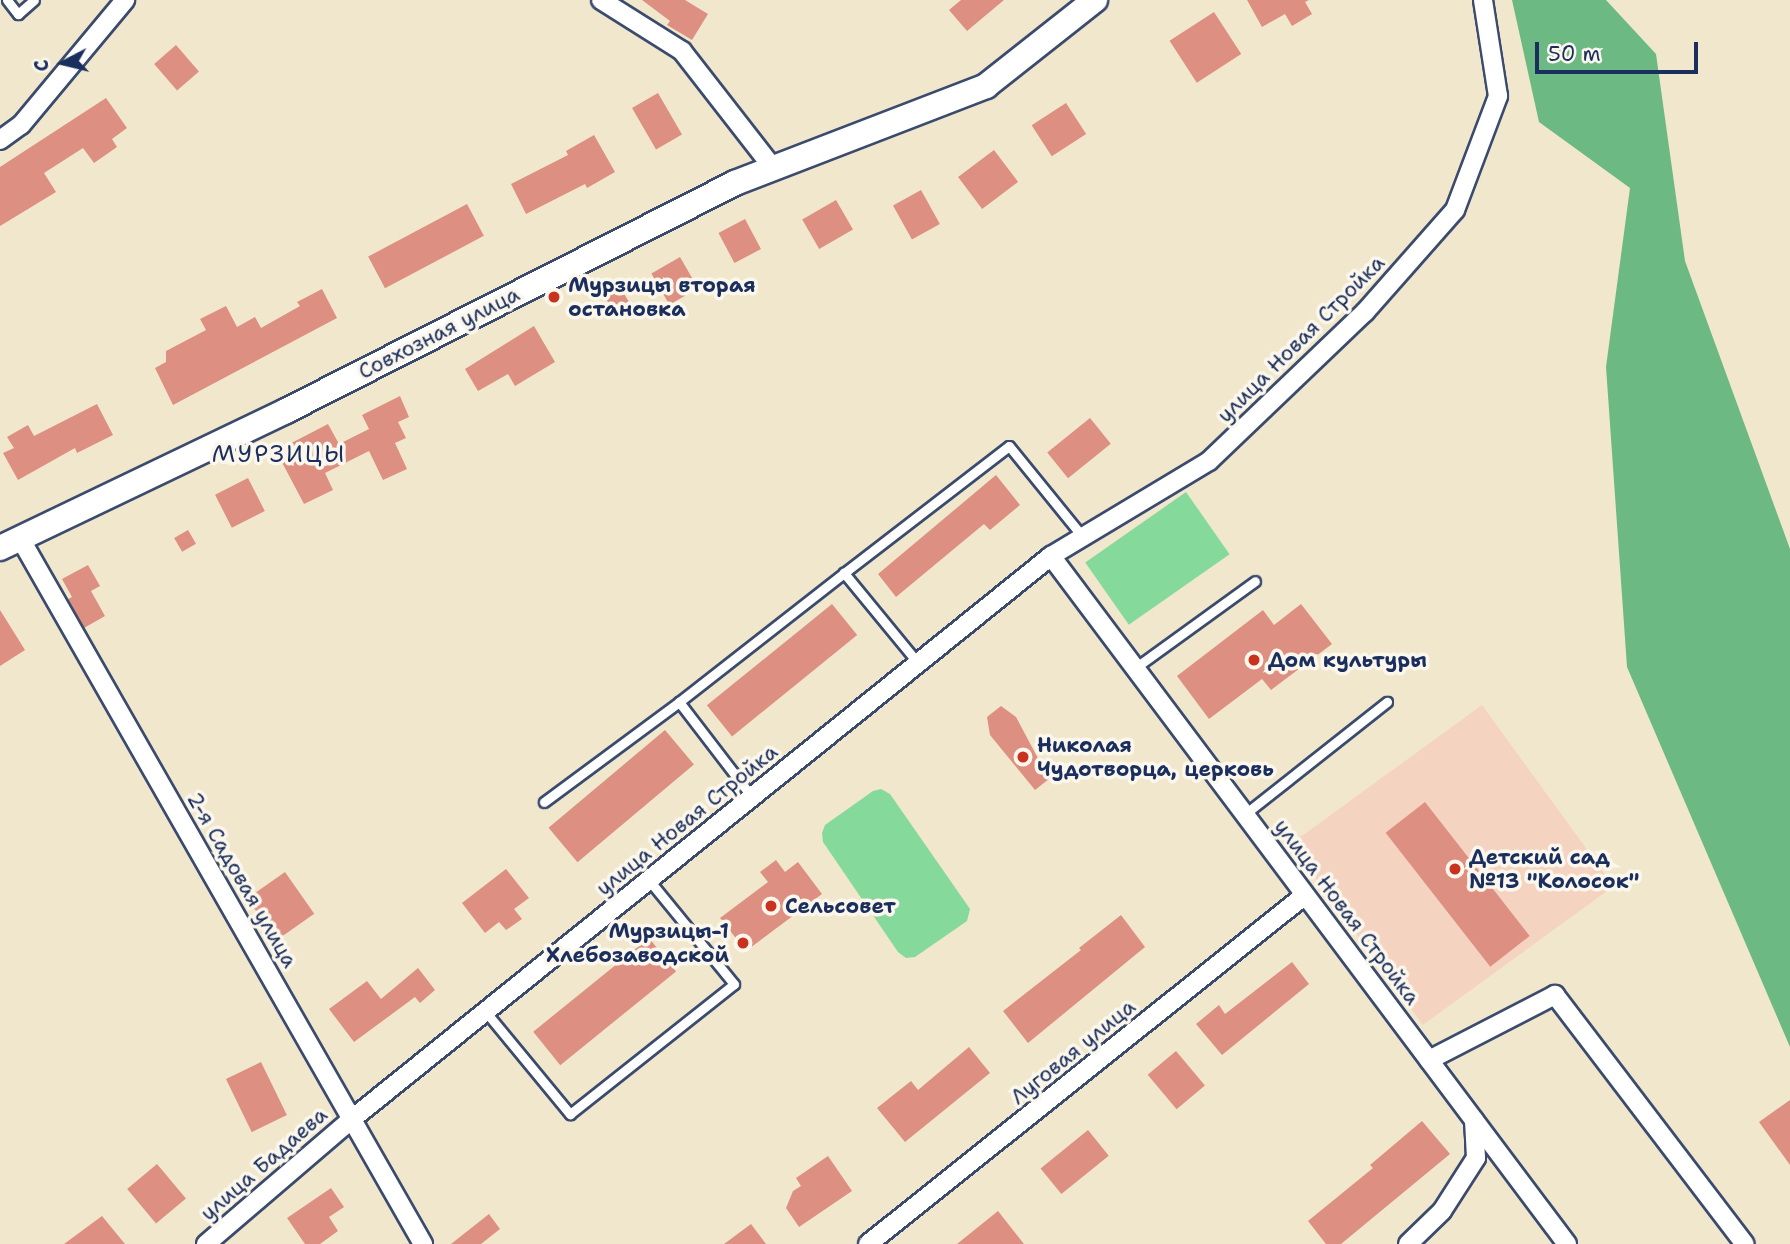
<!DOCTYPE html>
<meta charset="utf-8">
<style>
body{margin:0}
#map{position:relative;width:1790px;height:1244px;overflow:hidden;background:#f1e7cc;font-family:"Shantell Sans",sans-serif}
div>[style]{position:absolute}
[style*='--x']{left:calc(var(--x)*1px);top:calc(var(--y)*1px);width:calc(var(--w)*1px);rotate:calc(var(--a)*1deg)}
.built>*{inset:0;background:#f5d3c1;transform-origin:0 0}
.green>*{inset:0;background:#85d99b;transform-origin:0 0}
.forest>*{inset:0;background:#6cb983}
.building>*{inset:0;background:#dd9081;transform-origin:0 0}
.roads{filter:drop-shadow(2px 0 #3b4b6e) drop-shadow(-2px 0 #3b4b6e) drop-shadow(0 2px #3b4b6e) drop-shadow(0 -2px #3b4b6e)}
.lane>*{height:9px;margin:-4.5px;padding:0 4.5px;transform-origin:4.5px;border-radius:4.5px;background:#fff}
.street>*{height:18px;margin:-9px;padding:0 9px;transform-origin:9px;border-radius:9px;background:#fff}
.secondary>*{height:24px;margin:-12px;padding:0 12px;transform-origin:12px;border-radius:12px;background:#fff}
.dots>*{width:19px;height:19px;translate:-50% -50%;box-sizing:border-box;border:4px solid #fbf7ec;border-radius:50%}
span{translate:-50% -50%;white-space:nowrap;text-align:center;line-height:1.15;-webkit-text-stroke:7px #fbf7ec;paint-order:stroke}
.poi-label{font-size:21px;color:#1b2f5e;font-weight:700}
.left{translate:0 -50%;text-align:left}
.right{translate:-100% -50%;text-align:right}
.street-label{font-size:21px;color:#1b2f5e}
.quarter-label{font-size:24px;color:#1b2f5e;letter-spacing:2px}
.north{position:absolute;left:28px;top:28px;width:70px;height:70px;-webkit-text-stroke:5px #fbf7ec;paint-order:stroke;rotate:263deg;font-size:19px;font-weight:700;line-height:28px;text-align:center;color:#1b2f5e}
.north::after{content:'';display:block;margin:auto;width:24px;height:32px;background:#1b2f5e;clip-path:polygon(50% 0,100% 100%,50% 72%,0 100%)}
.scale{position:absolute;left:1535px;top:42px;width:163px;height:32px;box-sizing:border-box;border:4px solid #1b2f5e;border-top:0;padding-left:9px;font-size:21px;line-height:24px;white-space:nowrap;color:#1b2f5e;-webkit-text-stroke:5px #fbf7ec;paint-order:stroke}
</style>
<div id="map">
<div class="built">
<div style="left:1482px;top:705px;width:224px;height:236px;rotate:54deg"></div>
</div>
<div class="green">
<div style="left:1186px;top:492px;width:76px;height:123px;rotate:55deg"></div>
<div style="clip-path:polygon(881px 789px,890px 794px,970px 909px,967px 921px,915px 957px,906px 958px,898px 952px,823px 842px,822px 833px,825px 825px,873px 791px)"></div>
</div>
<div class="forest">
<div style="clip-path:polygon(1512px 0,1606px 0,1656px 54px,1685px 261px,1790px 549px,1790px 1047px,1627px 667px,1606px 367px,1630px 188px,1539px 122px)"></div>
</div>
<div class="building">
<div style="clip-path:polygon(642px 0,685px 0,708px 14px,692px 40px,667px 25px,670px 21px)"></div>
<div style="clip-path:polygon(961px 0,1004px 0,967px 31px,949px 10px)"></div>
<div style="clip-path:polygon(1247px 0,1309px 0,1305px 2px,1312px 14px,1292px 26px,1285px 14px,1262px 27px)"></div>
<div style="left:1214px;top:12px;width:50px;height:53px;rotate:57deg"></div>
<div style="left:176px;top:45px;width:35px;height:29px;rotate:49deg"></div>
<div style="left:658px;top:93px;width:48px;height:30px;rotate:60deg"></div>
<div style="clip-path:polygon(106px 98px,127px 128px,112px 139px,117px 147px,94px 163px,83px 148px,44px 173px,56px 192px,0 226px,0 167px)"></div>
<div style="left:1066px;top:103px;width:37px;height:41px;rotate:57deg"></div>
<div style="clip-path:polygon(594px 135px,615px 172px,587px 188px,585px 184px,526px 214px,511px 184px,568px 155px,566px 151px)"></div>
<div style="left:994px;top:150px;width:40px;height:45px;rotate:53deg"></div>
<div style="left:921px;top:190px;width:39px;height:32px;rotate:61deg"></div>
<div style="left:836px;top:200px;width:34px;height:39px;rotate:60deg"></div>
<div style="left:467px;top:204px;width:36px;height:112px;rotate:62deg"></div>
<div style="left:745px;top:219px;width:34px;height:30px;rotate:62deg"></div>
<div style="left:680px;top:257px;width:36px;height:33px;rotate:60deg"></div>
<div style="left:620px;top:287px;width:17px;height:18px;rotate:59deg"></div>
<div style="clip-path:polygon(322px 289px,337px 318px,173px 405px,155px 368px,166px 362px,166px 351px,206px 330px,200px 319px,226px 306px,237px 327px,255px 317px,261px 328px,300px 306px,297px 302px)"></div>
<div style="clip-path:polygon(534px 326px,555px 362px,515px 386px,508px 374px,478px 391px,465px 369px)"></div>
<div style="clip-path:polygon(400px 396px,409px 417px,398px 422px,406px 438px,395px 443px,407px 469px,383px 480px,369px 451px,325px 473px,333px 490px,304px 504px,276px 451px,328px 424px,339px 444px,369px 429px,362px 415px)"></div>
<div style="clip-path:polygon(97px 404px,113px 435px,77px 453px,75px 448px,18px 480px,3px 453px,14px 448px,7px 437px,28px 425px,34px 436px)"></div>
<div style="left:1090px;top:418px;width:33px;height:55px;rotate:51deg"></div>
<div style="clip-path:polygon(996px 475px,1020px 505px,990px 530px,984px 524px,896px 597px,878px 574px)"></div>
<div style="left:248px;top:478px;width:37px;height:37px;rotate:63deg"></div>
<div style="left:188px;top:530px;width:16px;height:16px;rotate:60deg"></div>
<div style="clip-path:polygon(88px 565px,100px 586px,91px 591px,105px 616px,84px 628px,68px 599px,72px 597px,62px 579px)"></div>
<div style="left:832px;top:604px;width:40px;height:161px;rotate:51deg"></div>
<div style="clip-path:polygon(1301px 604px,1332px 644px,1271px 690px,1262px 679px,1209px 719px,1177px 676px,1263px 610px,1274px 625px)"></div>
<div style="clip-path:polygon(0 610px,25px 650px,0 666px)"></div>
<div style="clip-path:polygon(1001px 706px,1016px 717px,1049px 779px,1035px 790px,990px 735px,987px 717px)"></div>
<div style="left:665px;top:730px;width:45px;height:152px;rotate:50deg"></div>
<div style="left:1425px;top:802px;width:170px;height:50px;rotate:52deg"></div>
<div style="clip-path:polygon(776px 860px,785px 872px,798px 862px,822px 894px,746px 951px,720px 918px,768px 882px,760px 872px)"></div>
<div style="clip-path:polygon(506px 869px,529px 898px,514px 909px,522px 919px,506px 930px,499px 922px,485px 933px,462px 903px)"></div>
<div style="left:285px;top:872px;width:51px;height:46px;rotate:55deg"></div>
<div style="clip-path:polygon(1121px 915px,1145px 947px,1028px 1043px,1003px 1011px,1081px 950px,1079px 948px)"></div>
<div style="left:649px;top:938px;width:43px;height:149px;rotate:51deg"></div>
<div style="clip-path:polygon(1292px 962px,1309px 984px,1222px 1055px,1196px 1024px,1219px 1005px,1225px 1014px)"></div>
<div style="clip-path:polygon(418px 968px,435px 990px,420px 1003px,415px 997px,354px 1042px,329px 1009px,367px 981px,381px 999px)"></div>
<div style="clip-path:polygon(969px 1047px,990px 1073px,905px 1142px,877px 1108px,911px 1081px,918px 1090px)"></div>
<div style="left:1176px;top:1051px;width:45px;height:37px;rotate:50deg"></div>
<div style="left:261px;top:1062px;width:59px;height:39px;rotate:64deg"></div>
<div style="clip-path:polygon(1790px 1100px,1790px 1165px,1759px 1122px)"></div>
<div style="clip-path:polygon(1422px 1121px,1450px 1154px,1341px 1244px,1326px 1244px,1308px 1221px,1373px 1168px,1370px 1165px)"></div>
<div style="left:1088px;top:1130px;width:33px;height:61px;rotate:51deg"></div>
<div style="clip-path:polygon(828px 1156px,852px 1191px,799px 1227px,786px 1208px,793px 1191px,801px 1186px,796px 1178px)"></div>
<div style="left:157px;top:1164px;width:45px;height:39px;rotate:50deg"></div>
<div style="clip-path:polygon(331px 1188px,344px 1207px,329px 1217px,338px 1231px,320px 1244px,305px 1244px,287px 1218px)"></div>
<div style="clip-path:polygon(998px 1211px,1024px 1244px,957px 1244px)"></div>
<div style="clip-path:polygon(489px 1214px,500px 1229px,481px 1244px,451px 1244px)"></div>
<div style="clip-path:polygon(102px 1216px,125px 1244px,64px 1244px)"></div>
<div style="clip-path:polygon(751px 1224px,766px 1244px,724px 1244px)"></div>
</div>
<div class="roads">
<div class="lane">
<div style="--x:7;--y:0;--w:18;--a:52"></div>
<div style="--x:18;--y:14;--w:21;--a:-41"></div>
<div style="--x:918;--y:663;--w:117;--a:-129.4"></div>
<div style="--x:844;--y:573;--w:208;--a:-37.6"></div>
<div style="--x:1009;--y:446;--w:117;--a:50.9"></div>
<div style="--x:1135;--y:668;--w:148;--a:-35.9"></div>
<div style="--x:752;--y:797;--w:120;--a:-127.5"></div>
<div style="--x:679;--y:702;--w:209;--a:-38"></div>
<div style="--x:544;--y:802;--w:168;--a:-36.5"></div>
<div style="--x:1245;--y:814;--w:181;--a:-38.3"></div>
<div style="--x:485;--y:1011;--w:134;--a:50.5"></div>
<div style="--x:570;--y:1114;--w:209;--a:-38.4"></div>
<div style="--x:734;--y:984;--w:134;--a:-129.3"></div>
</div>
<div class="street">
<div style="--x:601;--y:0;--w:96;--a:32.2"></div>
<div style="--x:682;--y:51;--w:148;--a:52.1"></div>
<div style="--x:0;--y:140;--w:26;--a:-36"></div>
<div style="--x:21;--y:125;--w:163;--a:-50.2"></div>
<div style="--x:20;--y:538;--w:813;--a:60.28"></div>
<div style="--x:1051;--y:556;--w:860;--a:53.13"></div>
<div style="--x:1429;--y:1060;--w:142;--a:-27.3"></div>
<div style="--x:1555;--y:995;--w:313;--a:52.7"></div>
<div style="--x:206;--y:1244;--w:192;--a:-40.6"></div>
<div style="--x:352;--y:1119;--w:898;--a:-38.85"></div>
<div style="--x:1051;--y:556;--w:184;--a:-31"></div>
<div style="--x:1209;--y:461;--w:216;--a:-43.7"></div>
<div style="--x:1365;--y:312;--w:136;--a:-48.6"></div>
<div style="--x:1455;--y:210;--w:122;--a:-69.3"></div>
<div style="--x:1498;--y:96;--w:97;--a:-98.9"></div>
<div style="--x:868;--y:1244;--w:559;--a:-38.61"></div>
<div style="--x:1408;--y:1244;--w:47;--a:-44.1"></div>
<div style="--x:1442;--y:1211;--w:63;--a:-57.3"></div>
<div style="--x:1476;--y:1158;--w:38;--a:-93"></div>
</div>
<div class="secondary">
<div style="--x:0;--y:548;--w:317;--a:-25.6"></div>
<div style="--x:286;--y:411;--w:504;--a:-26.92"></div>
<div style="--x:735;--y:183;--w:269;--a:-21.1"></div>
<div style="--x:986;--y:86;--w:139;--a:-38.3"></div>
</div>
</div>
<div class="dots">
<div style="left:554px;top:297px;background:#c8321e"></div>
<div style="left:1254px;top:660px;background:#c8321e"></div>
<div style="left:1023px;top:757px;background:#c8321e"></div>
<div style="left:1455px;top:869px;background:#c8321e"></div>
<div style="left:771px;top:906px;background:#c8321e"></div>
<div style="left:743px;top:943px;background:#c8321e"></div>
</div>
<div class="poi-label">
<span class="left" style="left:568px;top:297px">Мурзицы вторая<br>остановка</span>
<span class="left" style="left:1268px;top:660px">Дом культуры</span>
<span class="left" style="left:1037px;top:757px">Николая<br>Чудотворца, церковь</span>
<span class="left" style="left:1469px;top:869px">Детский сад<br>№13 "Колосок"</span>
<span class="left" style="left:785px;top:906px">Сельсовет</span>
<span class="right" style="left:729px;top:943px">Мурзицы-1<br>Хлебозаводской</span>
</div>
<div class="street-label">
<span style="left:439px;top:333px;rotate:-27deg">Совхозная улица</span>
<span style="left:1301px;top:339px;rotate:-45deg">улица Новая Стройка</span>
<span style="left:687px;top:820px;rotate:-39deg">улица Новая Стройка</span>
<span style="left:242px;top:880px;rotate:60deg">2-я Садовая улица</span>
<span style="left:1347px;top:912px;rotate:53deg">улица Новая Стройка</span>
<span style="left:1073px;top:1052px;rotate:-39deg">Луговая улица</span>
<span style="left:264px;top:1164px;rotate:-41deg">улица Бадаева</span>
</div>
<div class="quarter-label">
<span style="left:279px;top:455px">МУРЗИЦЫ</span>
</div>
<div class="north">С</div>
<div class="scale">50 m</div>
</div>
